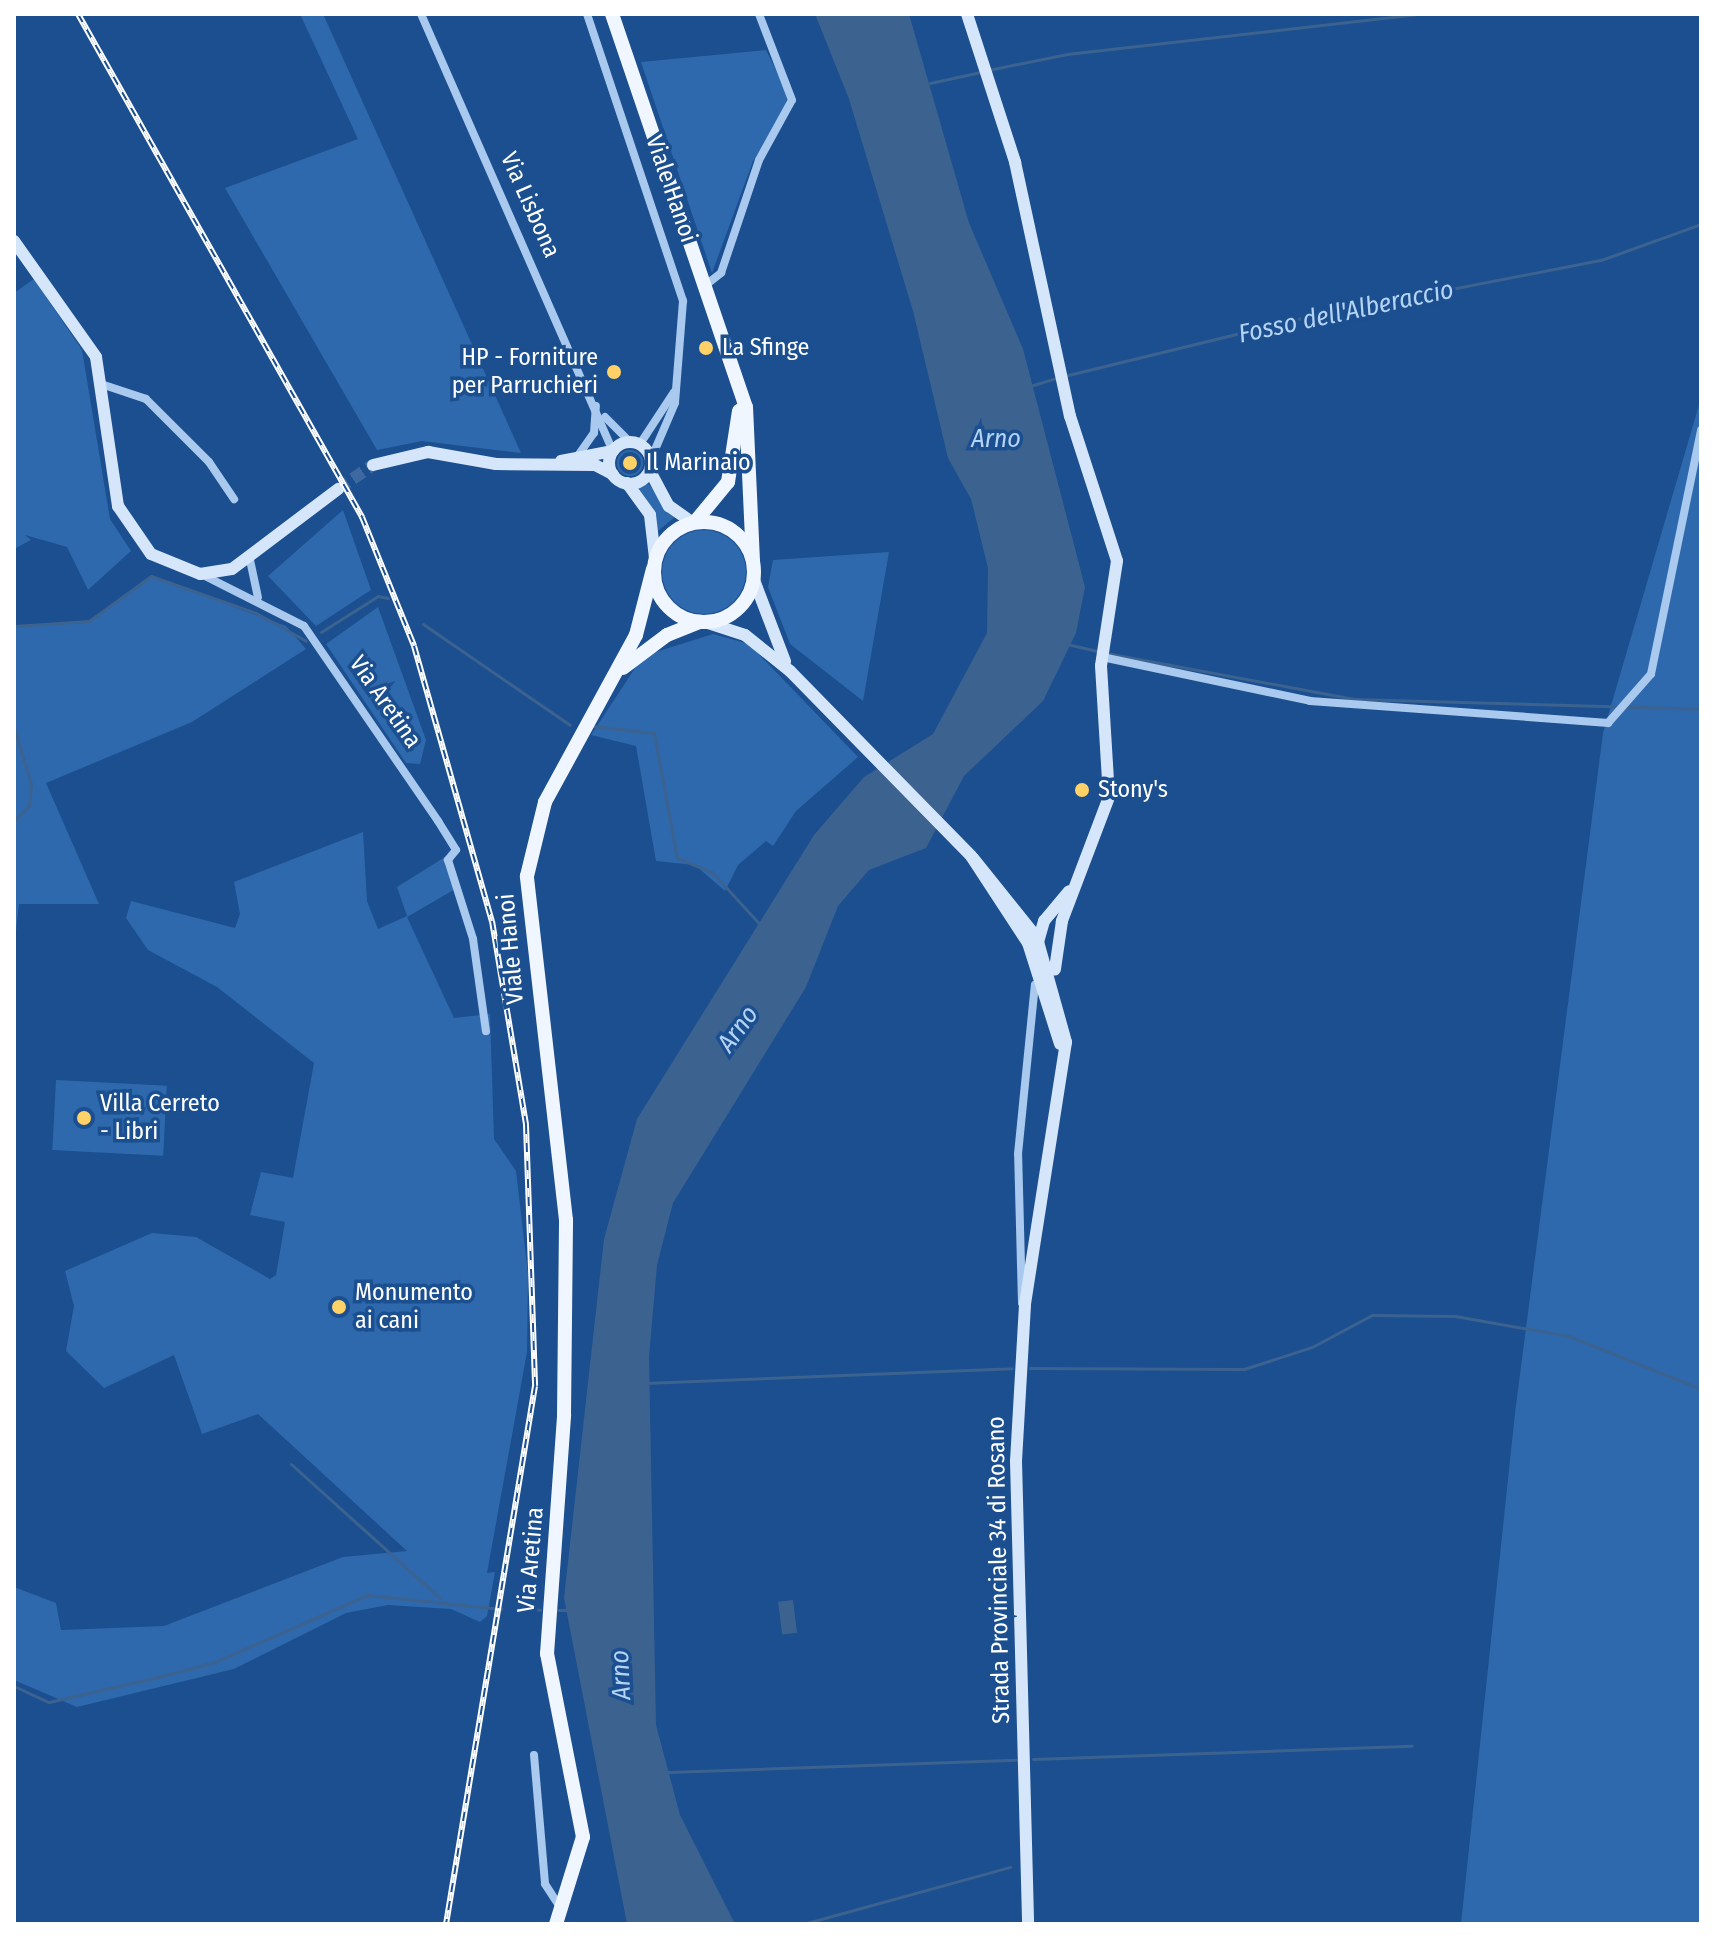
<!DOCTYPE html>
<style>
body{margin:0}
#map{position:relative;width:1715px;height:1938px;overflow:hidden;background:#1b4f8f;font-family:"Fira Sans Condensed",sans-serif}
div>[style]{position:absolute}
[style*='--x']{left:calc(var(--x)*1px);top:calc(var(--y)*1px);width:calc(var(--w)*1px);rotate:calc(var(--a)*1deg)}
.green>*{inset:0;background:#2e69ad;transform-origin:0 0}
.round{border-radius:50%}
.water>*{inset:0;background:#3c6290;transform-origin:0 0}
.stream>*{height:3px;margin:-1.5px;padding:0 1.5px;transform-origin:1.5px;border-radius:1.5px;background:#3c6290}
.secondary-tunnel>*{height:12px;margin-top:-6px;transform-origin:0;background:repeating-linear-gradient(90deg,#3d69a0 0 12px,transparent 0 18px)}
.street>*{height:8px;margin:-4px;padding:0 4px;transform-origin:4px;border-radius:4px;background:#a9c9ee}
.secondary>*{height:12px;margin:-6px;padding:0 6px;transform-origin:6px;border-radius:6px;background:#d6e6fa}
.secondary>.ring{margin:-6px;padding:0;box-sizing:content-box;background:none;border:12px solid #d6e6fa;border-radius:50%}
.primary>*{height:14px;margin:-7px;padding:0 7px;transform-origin:7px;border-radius:7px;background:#f0f6ff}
.primary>.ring{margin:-7px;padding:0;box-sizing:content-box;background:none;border:14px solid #f0f6ff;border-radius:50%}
.rail>*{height:6px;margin-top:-3px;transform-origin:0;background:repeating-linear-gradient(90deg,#1b4f8f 0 9px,#fff 0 18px);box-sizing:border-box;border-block:2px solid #fff}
.dots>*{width:22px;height:22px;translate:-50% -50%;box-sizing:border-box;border:4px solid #1b4f8f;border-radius:50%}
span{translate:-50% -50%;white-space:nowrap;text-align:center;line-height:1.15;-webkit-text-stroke:7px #1b4f8f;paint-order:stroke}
.street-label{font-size:24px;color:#fff}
.poi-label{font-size:24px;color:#fff}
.left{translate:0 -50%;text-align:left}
.right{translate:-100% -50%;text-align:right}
.water-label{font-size:26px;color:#b5d3f5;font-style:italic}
.frame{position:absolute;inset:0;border:16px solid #fff;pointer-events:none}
</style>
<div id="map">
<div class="green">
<div style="clip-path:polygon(300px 14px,323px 14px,521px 453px,422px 441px,377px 450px,225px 188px,358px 139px)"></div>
<div style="clip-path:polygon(766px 50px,788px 94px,784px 113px,753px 161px,712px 273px,641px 62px)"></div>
<div style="clip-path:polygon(34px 279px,82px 350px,110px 519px,131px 551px,88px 590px,67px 547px,25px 535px,31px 540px,14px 549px,14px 293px)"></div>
<div style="clip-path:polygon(1701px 398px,1701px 1924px,1461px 1924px,1515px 1413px,1603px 733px)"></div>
<div class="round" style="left:617px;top:450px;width:26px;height:26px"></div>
<div style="clip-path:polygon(648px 483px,675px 517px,658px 531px,638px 489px)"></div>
<div style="clip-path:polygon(343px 510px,371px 590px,316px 626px,268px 576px)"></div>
<div class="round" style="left:662px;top:530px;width:84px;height:84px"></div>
<div style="clip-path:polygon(889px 552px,863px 701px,790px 644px,768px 587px,773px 560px)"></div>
<div style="clip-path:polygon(151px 576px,286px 626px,306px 649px,192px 722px,46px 783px,99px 904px,19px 904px,14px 949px,14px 626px,89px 621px)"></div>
<div style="clip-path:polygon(378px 607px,426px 740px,420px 764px,406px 763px,326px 644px)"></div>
<div style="clip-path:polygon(713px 634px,749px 644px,858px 757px,796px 811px,773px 846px,766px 841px,738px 865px,725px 891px,695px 865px,656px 861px,636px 746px,591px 735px,643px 656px)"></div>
<div style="clip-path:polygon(363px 832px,367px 901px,378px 929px,407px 916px,397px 887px,445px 857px,457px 888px,407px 917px,454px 1018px,490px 1014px,494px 1139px,516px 1171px,528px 1274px,527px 1352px,487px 1573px,495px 1572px,487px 1616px,480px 1622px,451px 1609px,388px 1605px,346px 1613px,234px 1669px,77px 1707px,14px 1680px,14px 1587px,56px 1603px,61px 1630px,164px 1626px,343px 1557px,407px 1551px,258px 1414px,202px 1434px,174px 1355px,104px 1388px,66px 1351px,74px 1306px,65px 1271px,152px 1233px,196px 1237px,270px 1279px,276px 1275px,285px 1222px,250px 1215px,261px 1172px,293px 1178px,314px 1063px,217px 987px,148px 950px,126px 918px,131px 901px,235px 928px,240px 914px,234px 882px)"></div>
<div style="left:56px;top:1080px;width:111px;height:70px;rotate:3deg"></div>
</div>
<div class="water">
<div style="clip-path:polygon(815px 14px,909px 14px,969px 223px,1023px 349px,1085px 587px,1076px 633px,1043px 701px,964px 776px,926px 848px,869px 870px,838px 906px,806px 987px,673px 1203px,657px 1265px,649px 1357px,656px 1725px,680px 1815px,735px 1924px,627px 1924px,564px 1598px,604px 1239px,637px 1119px,814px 835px,864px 777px,933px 734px,987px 633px,988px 568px,971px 499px,948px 458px,913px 311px,849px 99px)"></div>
<div style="left:793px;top:1600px;width:33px;height:15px;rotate:83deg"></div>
</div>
<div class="stream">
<div style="--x:988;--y:70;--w:81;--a:-11.4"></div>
<div style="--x:1067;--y:54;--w:351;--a:-6.5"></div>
<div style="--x:930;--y:83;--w:52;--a:-12.2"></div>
<div style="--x:1064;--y:376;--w:245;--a:-13.7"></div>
<div style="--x:1302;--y:318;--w:305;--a:-11"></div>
<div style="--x:1601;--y:260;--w:106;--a:-19.8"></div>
<div style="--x:1030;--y:386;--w:28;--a:-17"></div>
<div style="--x:423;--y:624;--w:178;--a:34.5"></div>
<div style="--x:14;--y:626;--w:75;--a:-3.8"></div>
<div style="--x:89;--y:621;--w:77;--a:-36"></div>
<div style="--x:151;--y:576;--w:111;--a:19.4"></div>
<div style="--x:256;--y:613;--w:57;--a:29.2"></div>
<div style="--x:321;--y:632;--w:67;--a:-32.3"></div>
<div style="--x:378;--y:596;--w:10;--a:11"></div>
<div style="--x:1067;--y:644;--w:32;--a:13"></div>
<div style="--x:1106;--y:653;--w:251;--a:10.5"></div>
<div style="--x:1353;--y:699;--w:348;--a:1.6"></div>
<div style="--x:593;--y:726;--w:61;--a:6.5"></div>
<div style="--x:654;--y:733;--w:127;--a:79.6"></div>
<div style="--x:677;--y:858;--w:38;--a:22"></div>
<div style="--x:712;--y:872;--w:77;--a:47.6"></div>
<div style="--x:14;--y:728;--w:59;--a:73.1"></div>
<div style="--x:31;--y:784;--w:22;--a:95"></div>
<div style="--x:29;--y:806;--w:21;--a:137"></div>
<div style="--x:1030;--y:1368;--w:214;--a:0.3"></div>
<div style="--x:1244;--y:1369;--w:71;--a:-17.9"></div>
<div style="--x:1312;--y:1347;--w:68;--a:-28.1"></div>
<div style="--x:1372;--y:1315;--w:83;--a:0.7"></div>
<div style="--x:1455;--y:1316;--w:116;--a:10"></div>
<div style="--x:1569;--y:1336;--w:142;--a:21.9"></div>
<div style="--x:645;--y:1383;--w:367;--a:-2.3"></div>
<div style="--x:291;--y:1464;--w:200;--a:42"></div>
<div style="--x:515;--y:1609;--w:25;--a:2"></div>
<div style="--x:558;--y:1610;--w:12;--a:0"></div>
<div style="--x:14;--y:1686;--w:38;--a:25"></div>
<div style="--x:49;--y:1702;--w:112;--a:-12.9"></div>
<div style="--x:158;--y:1677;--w:59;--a:-14.7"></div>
<div style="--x:215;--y:1662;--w:166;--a:-23.8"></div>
<div style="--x:367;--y:1595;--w:135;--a:6"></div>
<div style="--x:1033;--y:1759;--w:379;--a:-2"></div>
<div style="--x:668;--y:1772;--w:348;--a:-2"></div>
<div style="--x:803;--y:1924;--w:215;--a:-15.4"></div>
</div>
<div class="secondary-tunnel">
<div style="--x:338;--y:489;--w:42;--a:-34.4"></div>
</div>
<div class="street">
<div style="--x:421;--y:14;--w:477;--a:66.3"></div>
<div style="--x:587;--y:14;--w:303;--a:71.5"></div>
<div style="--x:683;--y:301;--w:102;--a:94.5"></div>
<div style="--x:675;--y:403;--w:61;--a:113.2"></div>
<div style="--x:707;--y:284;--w:18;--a:-38"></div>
<div style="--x:721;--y:273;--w:119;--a:-71.4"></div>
<div style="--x:759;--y:160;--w:68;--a:-61.2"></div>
<div style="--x:792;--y:100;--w:92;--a:-111"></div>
<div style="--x:104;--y:385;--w:44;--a:18.4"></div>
<div style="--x:146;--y:399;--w:89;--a:45"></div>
<div style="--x:209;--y:462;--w:45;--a:56"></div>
<div style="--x:605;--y:417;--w:35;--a:45"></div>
<div style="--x:640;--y:444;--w:62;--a:-56.8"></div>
<div style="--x:577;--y:457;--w:29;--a:-55"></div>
<div style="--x:594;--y:433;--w:27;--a:-86"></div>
<div style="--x:250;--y:560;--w:38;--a:78"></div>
<div style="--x:201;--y:574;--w:115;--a:26.8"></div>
<div style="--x:304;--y:626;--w:237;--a:55.5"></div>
<div style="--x:438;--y:821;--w:34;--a:58"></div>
<div style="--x:456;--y:850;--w:13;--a:129"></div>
<div style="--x:448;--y:860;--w:83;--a:72.4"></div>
<div style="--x:473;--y:939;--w:93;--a:82"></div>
<div style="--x:1102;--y:657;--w:213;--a:11.9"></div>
<div style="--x:1310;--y:701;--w:299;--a:4.2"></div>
<div style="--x:1608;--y:723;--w:65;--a:-48.7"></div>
<div style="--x:1651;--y:674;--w:249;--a:-78.4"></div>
<div style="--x:1022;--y:1303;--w:149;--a:-91.5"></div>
<div style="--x:1018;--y:1154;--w:170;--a:-84.3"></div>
<div style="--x:534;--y:1755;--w:129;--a:85.1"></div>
<div style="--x:545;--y:1884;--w:30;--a:57"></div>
</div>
<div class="secondary">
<div style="--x:967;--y:14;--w:156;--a:72"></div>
<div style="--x:1015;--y:162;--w:260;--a:77.8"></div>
<div style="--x:1070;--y:416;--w:152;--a:72"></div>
<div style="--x:1117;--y:561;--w:106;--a:98.7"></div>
<div style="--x:1101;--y:666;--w:131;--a:86.5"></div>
<div style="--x:1109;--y:797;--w:133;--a:110.8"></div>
<div style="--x:1062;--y:921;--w:49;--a:98.3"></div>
<div style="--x:14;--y:241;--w:142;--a:54.7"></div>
<div style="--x:96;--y:357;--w:151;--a:81.6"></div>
<div style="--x:118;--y:506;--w:58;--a:55.5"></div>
<div style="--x:151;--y:554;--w:53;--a:22.2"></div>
<div style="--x:200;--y:574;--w:32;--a:-9"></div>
<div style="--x:232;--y:569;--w:133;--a:-37"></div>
<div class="ring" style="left:609px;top:442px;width:30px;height:30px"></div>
<div style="--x:561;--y:461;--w:53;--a:-10.9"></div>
<div style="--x:373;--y:465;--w:57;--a:-13.3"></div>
<div style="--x:428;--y:452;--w:69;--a:10"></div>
<div style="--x:496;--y:464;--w:99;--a:0.6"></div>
<div style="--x:595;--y:465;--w:20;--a:27"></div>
<div style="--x:650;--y:471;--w:40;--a:62"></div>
<div style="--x:669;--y:506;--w:28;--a:35"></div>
<div style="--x:627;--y:483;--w:39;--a:54"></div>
<div style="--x:650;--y:515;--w:43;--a:83.4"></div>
<div style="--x:754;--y:580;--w:87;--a:69.1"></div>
<div style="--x:705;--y:622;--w:42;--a:18"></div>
<div style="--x:745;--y:635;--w:58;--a:38.7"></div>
<div style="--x:790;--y:671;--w:259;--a:45.6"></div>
<div style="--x:971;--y:856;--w:104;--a:56.8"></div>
<div style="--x:1028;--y:943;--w:106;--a:72.4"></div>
<div style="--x:973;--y:858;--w:102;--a:51.3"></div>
<div style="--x:1037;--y:938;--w:108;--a:74.4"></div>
<div style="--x:1066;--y:1042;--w:266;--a:98.9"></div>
<div style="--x:1025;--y:1305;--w:156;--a:93.3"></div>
<div style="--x:1016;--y:1461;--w:463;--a:88.5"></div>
<div style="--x:1038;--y:942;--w:22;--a:-74"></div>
<div style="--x:1044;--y:921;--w:39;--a:-50"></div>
</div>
<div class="primary">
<div style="--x:612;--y:14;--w:415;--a:71.2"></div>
<div style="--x:746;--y:407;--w:154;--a:87.4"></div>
<div class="ring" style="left:654px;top:522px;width:86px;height:86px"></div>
<div style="--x:695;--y:522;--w:52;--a:-50.5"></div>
<div style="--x:728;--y:482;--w:72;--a:-81.2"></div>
<div style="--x:623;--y:668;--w:55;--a:-36.9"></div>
<div style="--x:667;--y:635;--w:35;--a:-22"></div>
<div style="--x:556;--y:1924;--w:91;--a:-72.8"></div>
<div style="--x:583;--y:1837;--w:187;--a:-101.1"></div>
<div style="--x:547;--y:1654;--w:240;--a:-85.9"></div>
<div style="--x:564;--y:1415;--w:195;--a:-89.4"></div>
<div style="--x:566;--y:1220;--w:346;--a:-96.5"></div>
<div style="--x:527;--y:876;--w:76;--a:-76.3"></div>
<div style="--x:545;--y:802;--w:190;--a:-61.4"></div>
<div style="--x:636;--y:635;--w:68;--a:-75.6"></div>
</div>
<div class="rail">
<div style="--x:78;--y:14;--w:578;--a:60.55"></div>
<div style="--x:362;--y:517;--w:139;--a:68"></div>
<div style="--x:414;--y:646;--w:286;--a:74.2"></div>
<div style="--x:492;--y:921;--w:207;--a:80.5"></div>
<div style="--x:526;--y:1125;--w:261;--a:88"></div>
<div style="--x:535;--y:1386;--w:545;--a:99.39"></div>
</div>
<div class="dots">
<div style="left:706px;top:348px;background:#ffd166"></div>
<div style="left:614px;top:372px;background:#ffd166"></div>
<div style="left:630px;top:463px;background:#ffd166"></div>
<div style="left:1082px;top:790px;background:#ffd166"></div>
<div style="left:84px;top:1118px;background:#ffd166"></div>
<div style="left:339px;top:1307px;background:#ffd166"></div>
</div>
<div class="street-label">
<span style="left:671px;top:189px;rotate:71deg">Viale Hanoi</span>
<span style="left:530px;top:205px;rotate:66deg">Via Lisbona</span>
<span style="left:385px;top:702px;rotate:55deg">Via Aretina</span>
<span style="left:511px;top:949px;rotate:-95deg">Viale Hanoi</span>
<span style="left:531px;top:1560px;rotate:-85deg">Via Aretina</span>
<span style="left:999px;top:1570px;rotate:-91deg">Strada Provinciale 34 di Rosano</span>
</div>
<div class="poi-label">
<span class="left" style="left:722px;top:348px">La Sfinge</span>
<span class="right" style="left:598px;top:372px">HP - Forniture<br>per Parruchieri</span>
<span class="left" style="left:646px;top:463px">Il Marinaio</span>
<span class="left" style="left:1098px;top:790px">Stony's</span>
<span class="left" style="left:100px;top:1118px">Villa Cerreto<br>- Libri</span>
<span class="left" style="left:355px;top:1307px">Monumento<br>ai cani</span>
</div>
<div class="water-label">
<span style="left:1346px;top:312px;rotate:-12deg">Fosso dell'Alberaccio</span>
<span style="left:996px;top:439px">Arno</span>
<span style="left:738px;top:1029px;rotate:-54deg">Arno</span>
<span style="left:621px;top:1675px;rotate:-93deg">Arno</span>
</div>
<div class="frame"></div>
</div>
